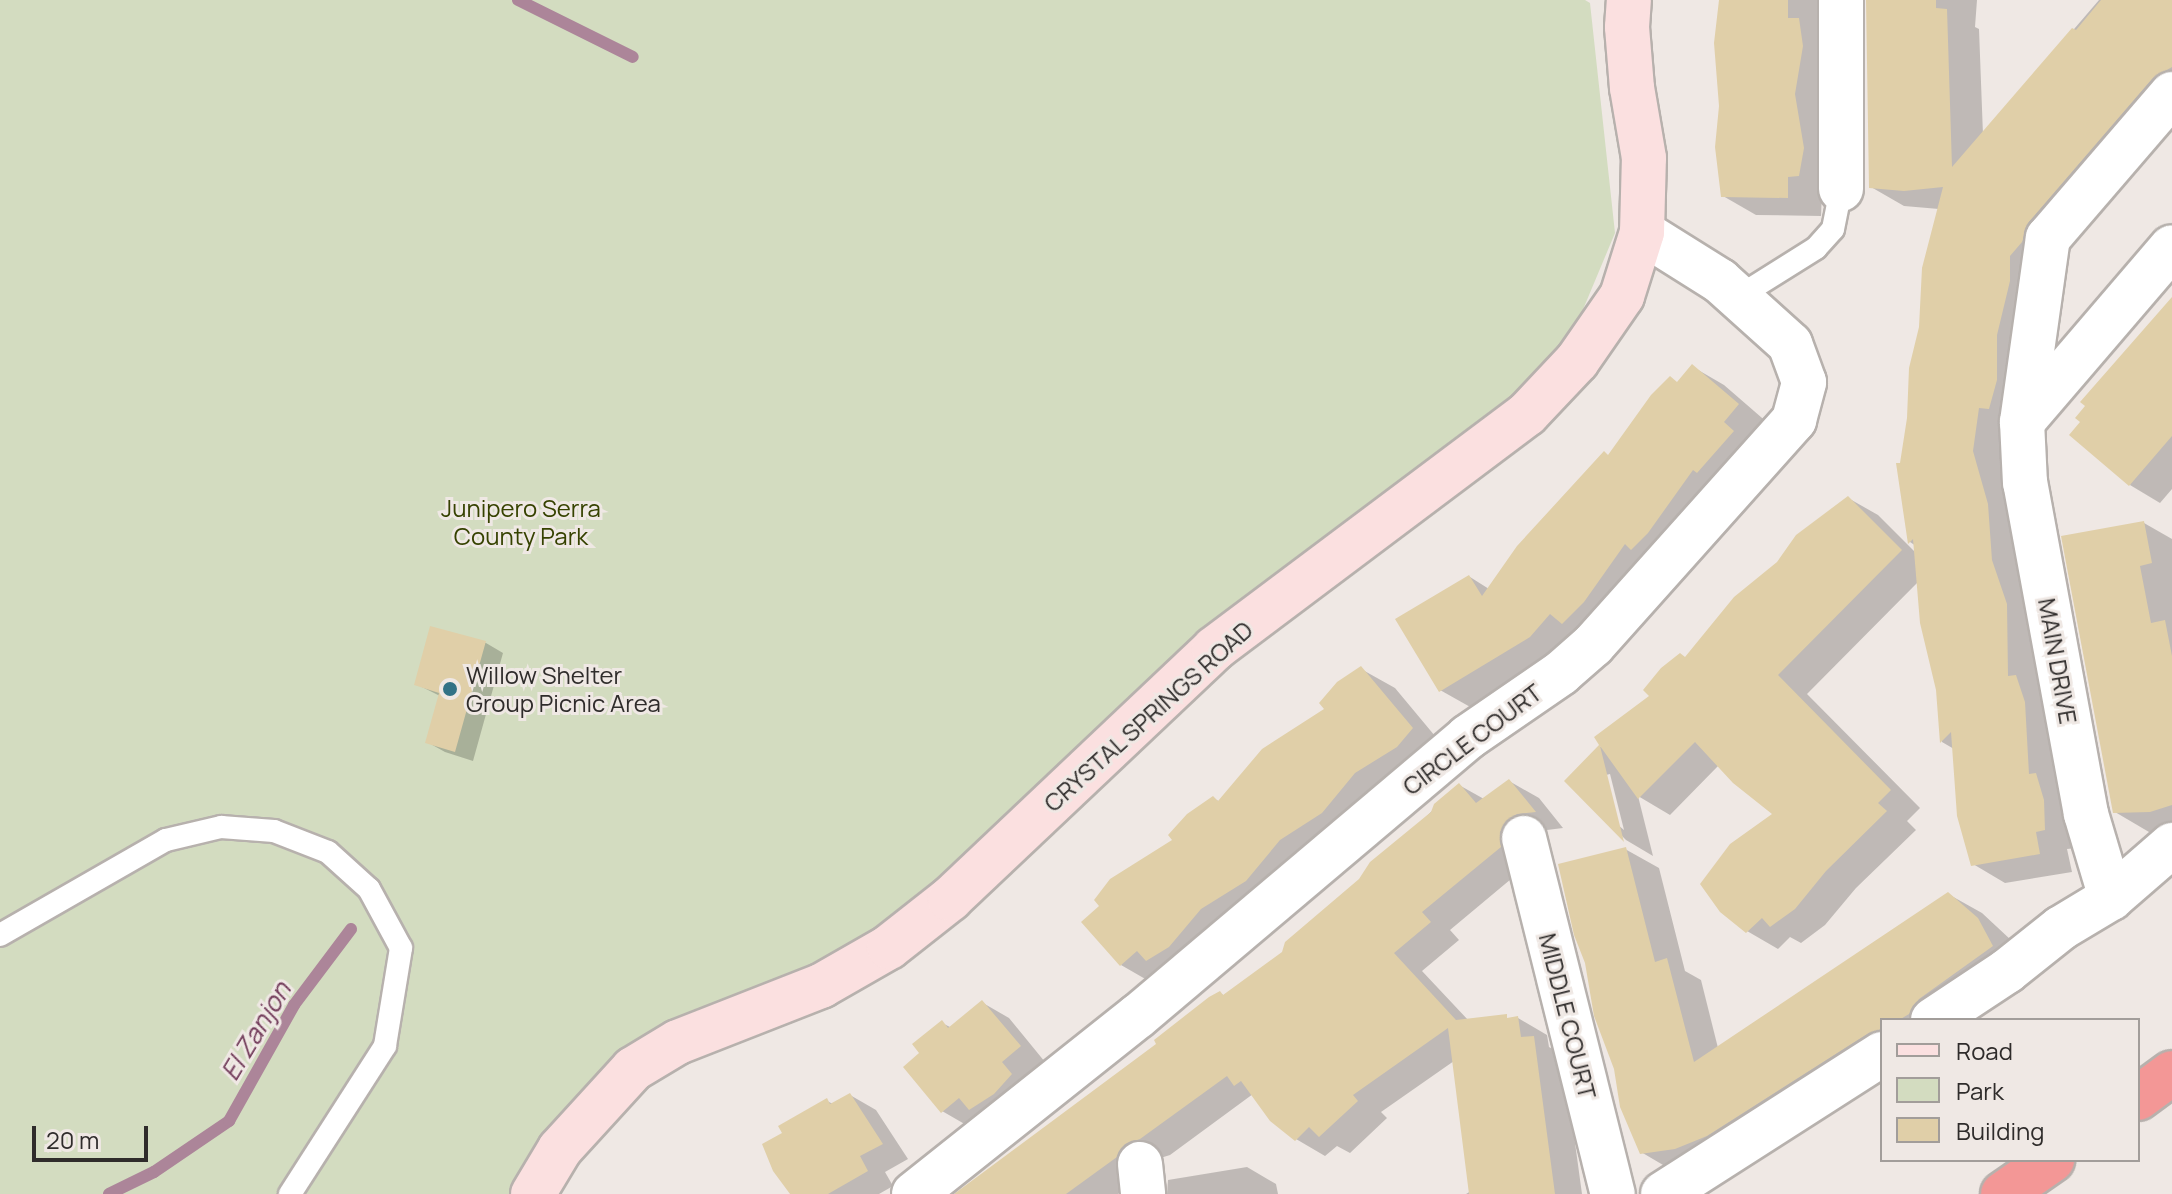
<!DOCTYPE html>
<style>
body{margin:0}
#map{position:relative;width:2172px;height:1194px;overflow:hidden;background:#efe8e4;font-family:Manrope,sans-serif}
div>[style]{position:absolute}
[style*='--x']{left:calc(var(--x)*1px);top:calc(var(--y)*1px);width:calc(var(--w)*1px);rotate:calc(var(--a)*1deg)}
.green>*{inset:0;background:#d3dcc0}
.shadow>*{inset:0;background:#0003}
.stream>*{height:12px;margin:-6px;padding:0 6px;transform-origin:6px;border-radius:6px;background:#ac8599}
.building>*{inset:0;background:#e0cfa8}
.roads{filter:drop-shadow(2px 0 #b7b1ad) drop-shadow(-2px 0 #b7b1ad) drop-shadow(0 2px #b7b1ad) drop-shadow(0 -2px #b7b1ad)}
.lane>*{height:22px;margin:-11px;padding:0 11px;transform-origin:11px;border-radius:11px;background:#fff}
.street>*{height:44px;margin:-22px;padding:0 22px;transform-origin:22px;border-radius:22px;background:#fff}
.secondary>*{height:44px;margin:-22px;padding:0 22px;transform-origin:22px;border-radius:22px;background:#fbe0e0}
.highway>*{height:44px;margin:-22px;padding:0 22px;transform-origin:22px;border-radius:22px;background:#f39796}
.dots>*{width:22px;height:22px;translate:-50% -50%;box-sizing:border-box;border:4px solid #efe8e4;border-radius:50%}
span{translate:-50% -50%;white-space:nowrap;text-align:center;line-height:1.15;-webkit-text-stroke:6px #efe8e4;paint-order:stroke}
.park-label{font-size:24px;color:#364200}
.street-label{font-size:24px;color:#2f2c2b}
.poi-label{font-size:24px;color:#2f2c2b}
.left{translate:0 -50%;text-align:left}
.water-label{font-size:26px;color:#733d5b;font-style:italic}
.legend{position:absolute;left:1880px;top:1018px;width:260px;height:144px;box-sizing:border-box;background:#efe8e4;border:2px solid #a29d9a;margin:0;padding:10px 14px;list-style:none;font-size:24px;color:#2f2c2b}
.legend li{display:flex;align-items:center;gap:16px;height:40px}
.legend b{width:40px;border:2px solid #a29d9a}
.scale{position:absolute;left:32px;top:1126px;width:116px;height:36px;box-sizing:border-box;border:4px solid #2f2c2b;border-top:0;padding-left:10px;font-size:24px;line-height:28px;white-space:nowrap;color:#2f2c2b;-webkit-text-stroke:6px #efe8e4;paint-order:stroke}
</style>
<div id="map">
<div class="green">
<div style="clip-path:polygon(0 0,1585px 0,1590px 3px,1615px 233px,1574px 331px,1499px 412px,860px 955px,726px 1001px,524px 1194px,0 1194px)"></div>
</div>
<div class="shadow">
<div style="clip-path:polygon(1721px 0,1830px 0,1821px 216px,1756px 215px,1723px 196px)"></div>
<div style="clip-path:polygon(evenodd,1869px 0,1977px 0,1975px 27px,1979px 29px,1983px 135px,2099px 0,2172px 0,2172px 111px,2042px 275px,2039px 690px,2049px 695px,2077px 848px,2067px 849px,2072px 872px,2005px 883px,1973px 864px,1954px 749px,1942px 742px,1938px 690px,1919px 581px,1807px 694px,1920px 808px,1907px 821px,1916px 830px,1856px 888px,1825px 925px,1801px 943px,1790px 937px,1778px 949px,1747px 931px,1775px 814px,1719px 765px,1670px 815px,1638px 796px,1653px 856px,1626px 840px,1567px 781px,1778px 564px,1848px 498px,1878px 515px,1917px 554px,1916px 546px,1910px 542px,1899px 465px,1902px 464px,1939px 209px,1904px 206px,1871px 187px,1869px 0,1610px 774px,1624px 830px,1618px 825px,1606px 775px,1610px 774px)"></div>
<div style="clip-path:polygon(2172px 300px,2172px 489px,2160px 503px,2130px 485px)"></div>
<div style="clip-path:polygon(1693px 367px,1724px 385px,1769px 424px,1616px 620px,1472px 708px,1440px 690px,1470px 577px,1489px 589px)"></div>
<div style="clip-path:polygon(2144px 523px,2172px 539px,2172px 831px,2149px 832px,2115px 812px)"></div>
<div style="clip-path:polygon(432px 628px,486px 643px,503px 653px,473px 761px,445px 752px,427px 742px,440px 696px,416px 684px)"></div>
<div style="clip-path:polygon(1361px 669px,1395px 688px,1445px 748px,1154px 984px,1121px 965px,1175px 841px,1213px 798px,1220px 802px,1327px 709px)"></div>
<div style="clip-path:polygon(1509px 781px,1539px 798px,1563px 828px,1547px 830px,1536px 837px,1529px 864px,1450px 930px,1459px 940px,1422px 971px,1469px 1021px,1518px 1018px,1547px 1035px,1549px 1047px,1563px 1055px,1582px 1194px,1466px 1194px,1471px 1191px,1454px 1061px,1381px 1112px,1387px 1118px,1350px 1153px,1337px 1146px,1325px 1156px,1296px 1139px,1253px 1094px,1170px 1155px,1154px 1160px,1146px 1173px,1118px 1194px,958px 1194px,1159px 1045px,1220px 993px,1225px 996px,1284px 953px,1459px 785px,1484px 799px)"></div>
<div style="clip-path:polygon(1625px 849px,1659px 868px,1685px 971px,1701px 980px,1718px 1048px,1948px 894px,1982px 913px,2011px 940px,1951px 1020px,1882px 1020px,1882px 1065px,1675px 1172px,1641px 1152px)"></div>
<div style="clip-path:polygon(983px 1003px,1009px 1018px,1045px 1062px,968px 1126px,942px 1111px,922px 1053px,942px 1023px,952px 1028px)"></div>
<div style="clip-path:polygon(850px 1095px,876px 1110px,908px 1159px,885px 1172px,893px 1186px,879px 1194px,793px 1194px,784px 1134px,827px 1101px,833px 1104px)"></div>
<div style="clip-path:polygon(1247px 1167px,1276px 1184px,1278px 1194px,1167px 1194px,1168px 1180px)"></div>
</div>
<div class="stream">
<div style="--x:518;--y:0;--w:128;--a:26.4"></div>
<div style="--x:109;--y:1194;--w:50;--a:-26.1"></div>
<div style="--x:154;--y:1172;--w:91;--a:-34.2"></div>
<div style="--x:229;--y:1121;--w:133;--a:-60.7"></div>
<div style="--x:294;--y:1005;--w:95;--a:-53.1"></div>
</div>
<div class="building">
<div style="clip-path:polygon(1719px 0,1788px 0,1788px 18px,1799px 18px,1803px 46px,1795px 94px,1804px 148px,1799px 176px,1788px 177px,1788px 198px,1721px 197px,1715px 147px,1719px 106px,1714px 43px)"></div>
<div style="clip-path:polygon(1866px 0,1936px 0,1936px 8px,1947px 9px,1952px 167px,2072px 28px,2076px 30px,2101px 0,2172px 0,2172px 67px,2153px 78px,2029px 222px,2022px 242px,2010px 256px,2010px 281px,1997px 335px,1997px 380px,1989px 409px,1979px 408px,1973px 451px,1988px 504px,1992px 560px,2007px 604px,2008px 676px,2016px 675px,2025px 702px,2029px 774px,2036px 773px,2044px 800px,2045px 830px,2036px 832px,2040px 854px,1971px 866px,1957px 816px,1951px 732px,1940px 743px,1936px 690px,1920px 623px,1913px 539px,1908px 544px,1896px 463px,1900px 463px,1907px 418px,1909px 368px,1919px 327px,1922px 268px,1943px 187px,1904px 191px,1869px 188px)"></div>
<div style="clip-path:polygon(2172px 297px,2172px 436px,2129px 486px,2069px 435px,2080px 422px,2075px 418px,2085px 406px,2080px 402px)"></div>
<div style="clip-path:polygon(1692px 364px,1739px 404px,1724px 422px,1734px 431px,1697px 473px,1693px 470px,1648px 533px,1631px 550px,1625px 544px,1584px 602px,1562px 624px,1550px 614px,1530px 637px,1439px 692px,1395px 619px,1469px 575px,1482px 596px,1517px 546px,1604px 451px,1608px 455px,1651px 395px,1670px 376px,1677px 382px)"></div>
<div style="clip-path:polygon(1848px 496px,1902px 550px,1778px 675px,1891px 790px,1878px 803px,1887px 811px,1826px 871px,1795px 909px,1770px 927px,1762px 918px,1746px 933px,1720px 912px,1700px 884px,1730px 844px,1772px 814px,1733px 783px,1695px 742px,1638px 799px,1600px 746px,1624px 842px,1564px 781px,1599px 745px,1594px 737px,1649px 696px,1643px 690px,1661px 668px,1680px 653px,1685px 657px,1734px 597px,1777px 562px,1796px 535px)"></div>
<div style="clip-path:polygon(2144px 521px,2152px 563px,2140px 566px,2151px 623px,2165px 620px,2172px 656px,2172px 805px,2150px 812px,2113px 813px,2061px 536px)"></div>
<div style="clip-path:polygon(430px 626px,486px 641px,455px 752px,425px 743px,439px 693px,414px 685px)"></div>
<div style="clip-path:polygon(1361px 666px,1413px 728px,1397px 747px,1355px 773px,1322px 813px,1280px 840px,1246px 881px,1201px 909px,1169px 947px,1146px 961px,1137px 951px,1120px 966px,1081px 922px,1099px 906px,1094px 900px,1110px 879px,1172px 840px,1168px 835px,1187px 814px,1213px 796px,1218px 801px,1262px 749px,1324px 709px,1319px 703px,1337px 682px)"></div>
<div style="clip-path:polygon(1509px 779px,1536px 812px,1517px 814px,1506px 821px,1500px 832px,1501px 847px,1422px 912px,1431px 922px,1394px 953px,1456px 1020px,1507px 1014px,1507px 1018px,1518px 1016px,1521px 1037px,1534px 1036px,1555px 1194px,1469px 1194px,1448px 1028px,1353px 1095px,1358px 1101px,1319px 1137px,1309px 1127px,1295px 1141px,1270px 1121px,1241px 1081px,1234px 1086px,1227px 1076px,1140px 1139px,1125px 1144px,1117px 1157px,1066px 1194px,954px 1194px,1156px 1044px,1154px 1040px,1209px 997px,1220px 991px,1223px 995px,1282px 952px,1285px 942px,1359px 879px,1370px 862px,1431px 812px,1434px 804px,1459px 783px,1476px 803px)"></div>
<div style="clip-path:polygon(1626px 847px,1655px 962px,1667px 958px,1694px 1062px,1948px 892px,1978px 918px,1993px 946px,1919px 999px,1909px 1014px,1899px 1020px,1882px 1020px,1882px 1029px,1869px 1033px,1707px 1136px,1675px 1149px,1640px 1154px,1620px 1107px,1614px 1069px,1594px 1016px,1585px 963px,1574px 935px,1558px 864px)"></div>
<div style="clip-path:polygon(982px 1000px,1021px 1046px,1002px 1062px,1012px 1074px,994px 1094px,969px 1110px,959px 1098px,941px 1113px,903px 1067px,919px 1053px,912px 1044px,942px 1020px,948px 1028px)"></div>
<div style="clip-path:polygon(850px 1093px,883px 1144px,860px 1156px,868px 1171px,828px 1194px,790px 1194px,773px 1171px,762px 1144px,782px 1133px,778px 1126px,827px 1098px,830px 1104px)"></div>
</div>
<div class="roads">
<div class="lane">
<div style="--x:1738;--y:297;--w:92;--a:-32.1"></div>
<div style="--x:1816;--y:248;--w:25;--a:-48"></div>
<div style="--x:1833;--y:229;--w:41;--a:-78.7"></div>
<div style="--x:0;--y:935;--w:191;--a:-29.8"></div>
<div style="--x:166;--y:840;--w:57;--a:-13.3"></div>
<div style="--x:221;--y:827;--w:53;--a:4.3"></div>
<div style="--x:274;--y:831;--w:58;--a:21.3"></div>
<div style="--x:328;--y:852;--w:55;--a:42.1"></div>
<div style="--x:369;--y:889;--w:67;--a:61.5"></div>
<div style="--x:401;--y:948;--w:99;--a:99.3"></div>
<div style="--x:385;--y:1046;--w:176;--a:122.7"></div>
</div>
<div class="street">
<div style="--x:1841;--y:0;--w:189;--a:90"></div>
<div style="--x:2022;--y:422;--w:230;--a:-49.4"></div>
<div style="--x:1524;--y:838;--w:367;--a:76"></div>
<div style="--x:2111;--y:898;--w:88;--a:-106.6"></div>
<div style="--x:2086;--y:814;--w:337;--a:-100.4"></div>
<div style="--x:2025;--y:483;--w:61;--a:-92.8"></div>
<div style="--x:2022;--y:422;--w:186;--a:-82"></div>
<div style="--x:2048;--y:238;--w:190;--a:-49.3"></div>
<div style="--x:1933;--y:1020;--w:89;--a:-33.5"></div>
<div style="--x:2007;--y:971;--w:69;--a:-38.5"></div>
<div style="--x:2061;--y:928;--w:58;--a:-31"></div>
<div style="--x:2111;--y:898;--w:81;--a:-41"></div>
<div style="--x:1140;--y:1164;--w:30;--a:84"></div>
<div style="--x:914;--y:1194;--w:286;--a:-38.5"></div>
<div style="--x:1138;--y:1016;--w:432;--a:-40.2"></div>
<div style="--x:1468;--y:737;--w:113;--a:-34.5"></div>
<div style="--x:1561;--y:673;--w:43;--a:-41.2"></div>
<div style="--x:1593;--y:645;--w:302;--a:-48.2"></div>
<div style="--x:1794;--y:420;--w:39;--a:-75"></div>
<div style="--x:1804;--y:382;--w:40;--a:-110.2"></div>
<div style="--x:1790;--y:344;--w:94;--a:-138"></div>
<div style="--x:1720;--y:281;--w:92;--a:-147.9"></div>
<div style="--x:1663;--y:1194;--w:260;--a:-32.6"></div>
</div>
<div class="secondary">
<div style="--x:533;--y:1194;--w:52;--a:-59"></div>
<div style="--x:560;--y:1149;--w:108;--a:-47.6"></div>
<div style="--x:633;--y:1069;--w:52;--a:-31"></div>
<div style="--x:678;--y:1042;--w:154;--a:-21.4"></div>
<div style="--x:821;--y:986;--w:78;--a:-29.8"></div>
<div style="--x:889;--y:947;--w:78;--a:-38.2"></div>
<div style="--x:950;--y:899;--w:364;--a:-43.4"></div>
<div style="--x:1214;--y:649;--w:391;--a:-36.9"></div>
<div style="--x:1527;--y:414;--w:73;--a:-46.7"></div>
<div style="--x:1577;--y:361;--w:79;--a:-55.3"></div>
<div style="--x:1622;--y:296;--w:67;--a:-72.6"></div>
<div style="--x:1642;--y:232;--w:74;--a:-88.5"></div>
<div style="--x:1644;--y:158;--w:71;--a:-99.7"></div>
<div style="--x:1632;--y:88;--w:61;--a:-94.7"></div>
<div style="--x:1627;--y:27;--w:27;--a:-86"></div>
</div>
<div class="highway">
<div style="--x:2138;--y:1098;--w:42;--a:-36.3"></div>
<div style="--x:2003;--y:1194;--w:60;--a:-34.8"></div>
</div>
</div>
<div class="dots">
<div style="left:450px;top:689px;background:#327286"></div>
</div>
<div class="park-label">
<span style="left:521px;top:522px">Junipero Serra<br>County Park</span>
</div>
<div class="street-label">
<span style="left:2058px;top:661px;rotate:80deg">MAIN DRIVE</span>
<span style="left:1148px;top:716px;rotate:-42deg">CRYSTAL SPRINGS ROAD</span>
<span style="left:1472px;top:739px;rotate:-37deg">CIRCLE COURT</span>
<span style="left:1568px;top:1016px;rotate:76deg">MIDDLE COURT</span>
</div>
<div class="poi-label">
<span class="left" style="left:466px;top:689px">Willow Shelter<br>Group Picnic Area</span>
</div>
<div class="water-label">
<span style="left:256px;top:1031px;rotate:-59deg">El Zanjon</span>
</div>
<ul class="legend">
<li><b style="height:10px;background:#fbe0e0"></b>Road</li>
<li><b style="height:22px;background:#d3dcc0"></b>Park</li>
<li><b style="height:22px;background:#e0cfa8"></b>Building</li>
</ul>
<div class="scale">20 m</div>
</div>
